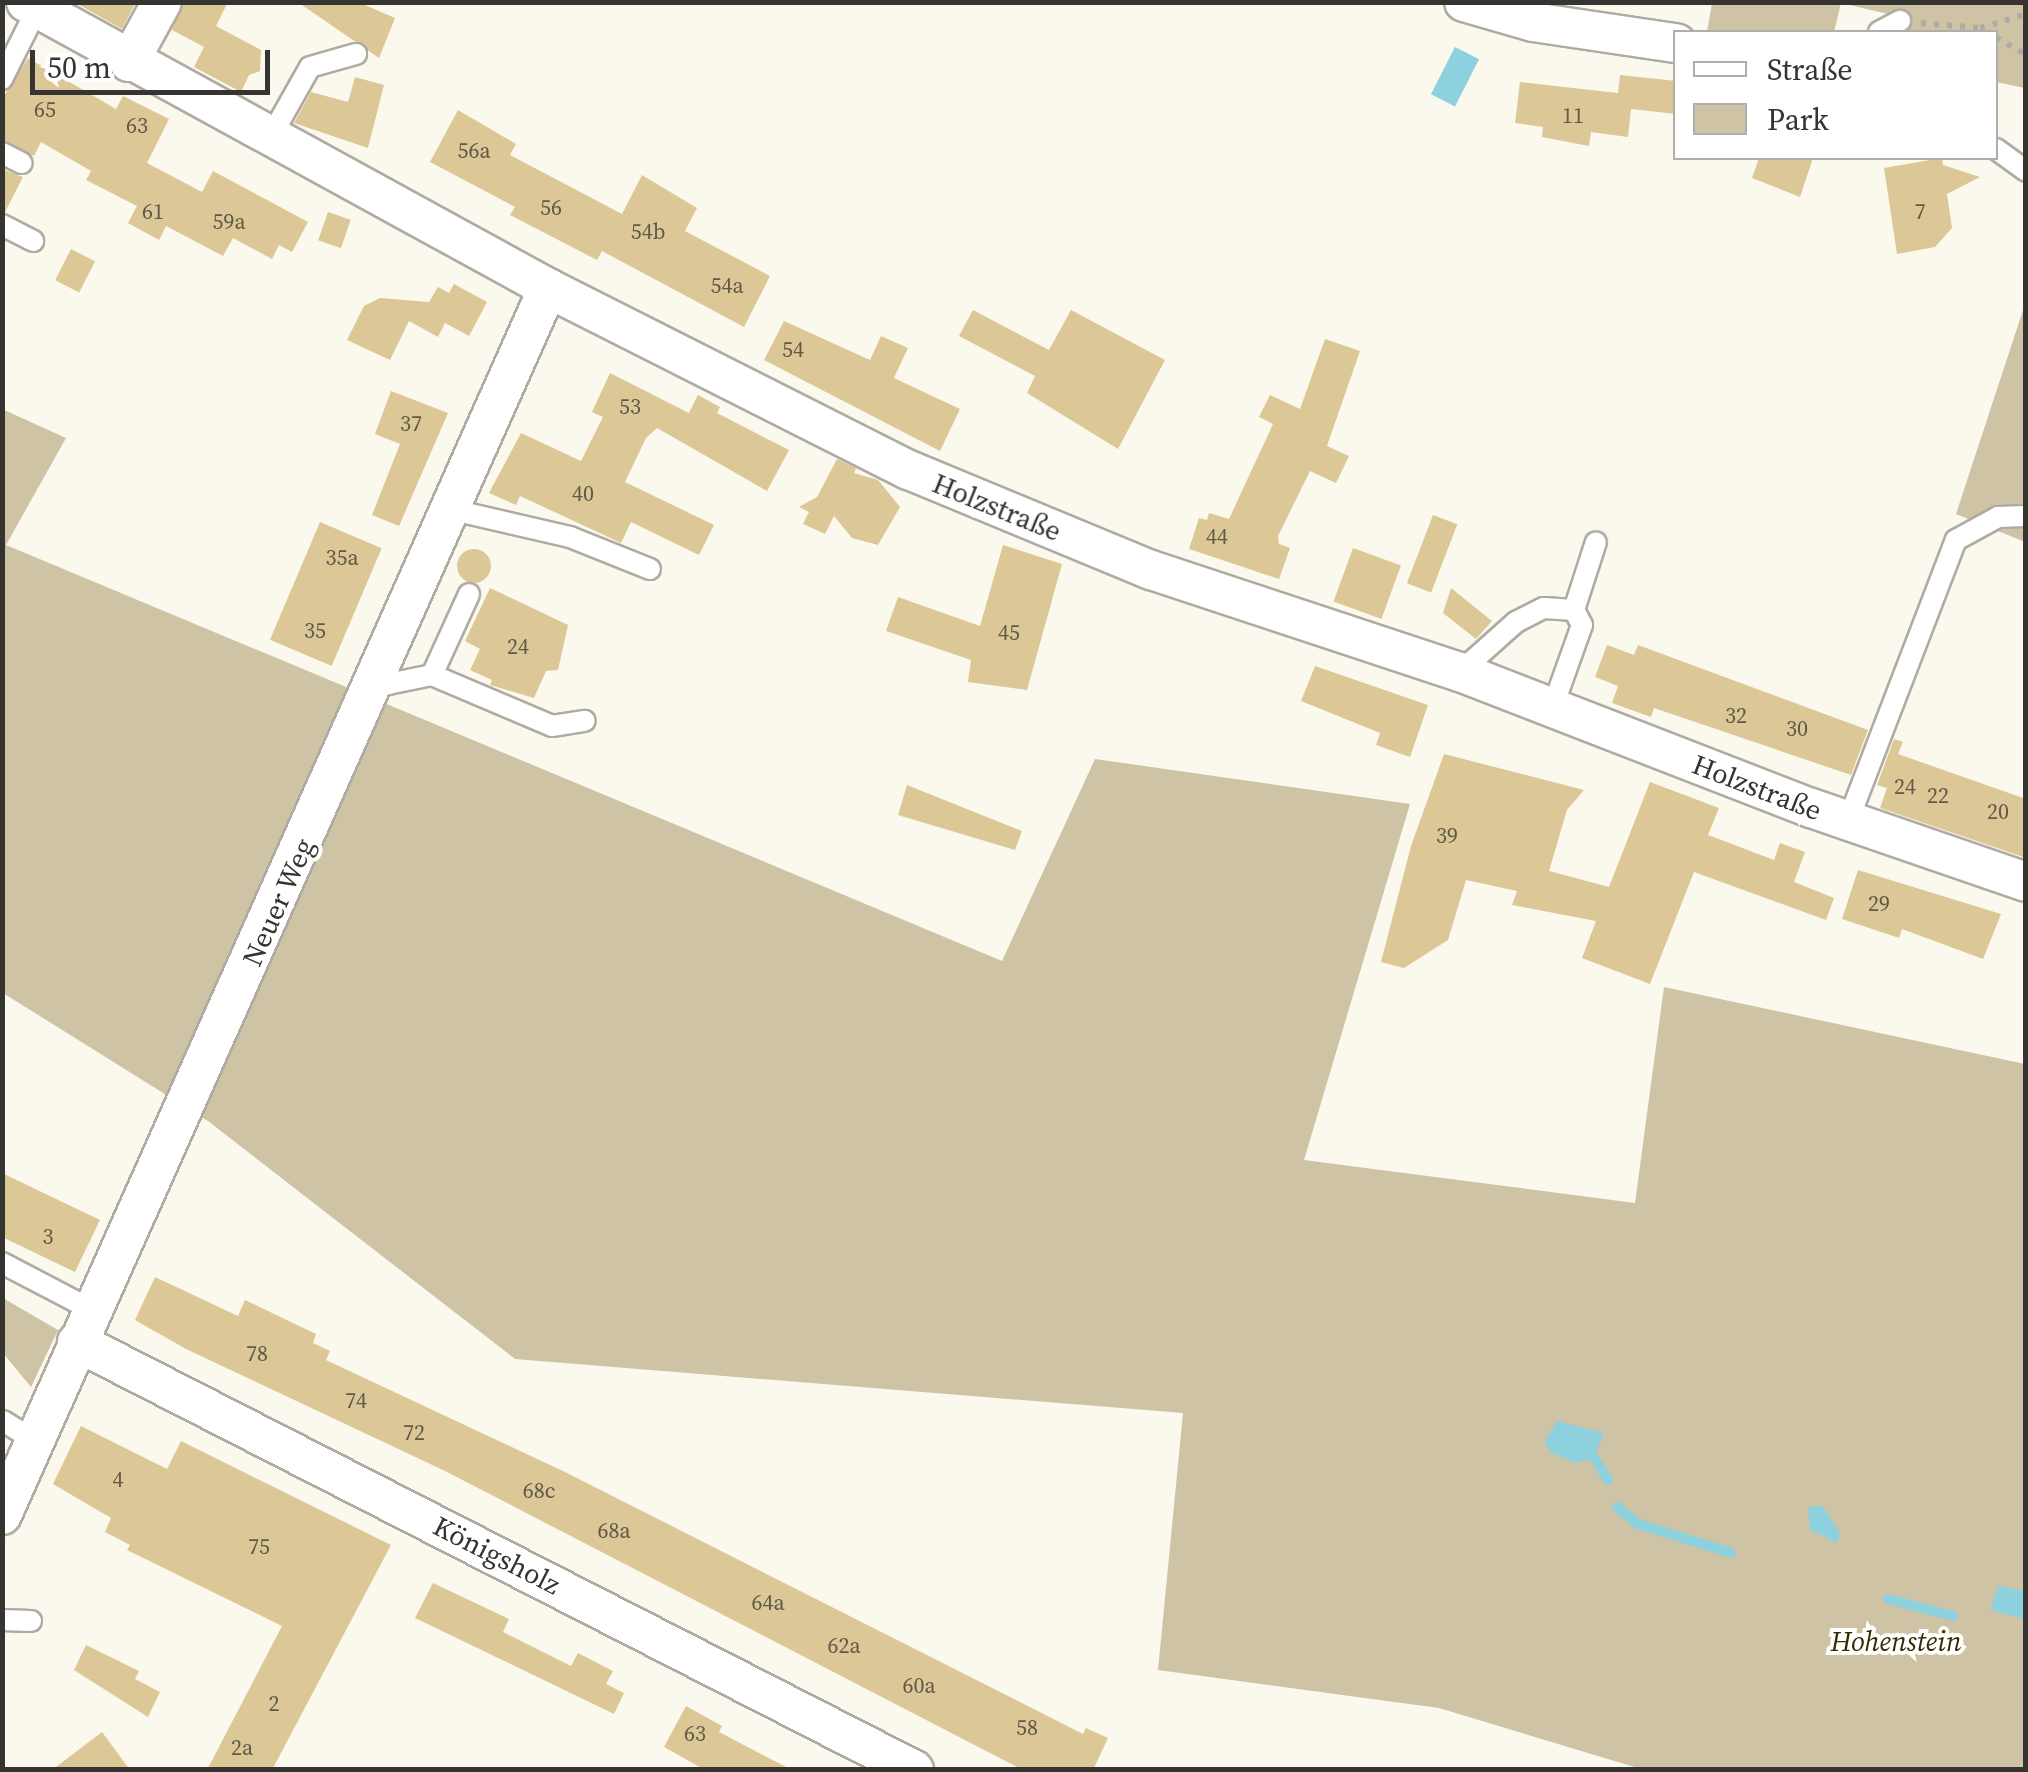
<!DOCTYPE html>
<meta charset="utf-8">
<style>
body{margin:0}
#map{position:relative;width:2028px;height:1772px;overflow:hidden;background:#fbf8ee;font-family:"Source Serif 4",serif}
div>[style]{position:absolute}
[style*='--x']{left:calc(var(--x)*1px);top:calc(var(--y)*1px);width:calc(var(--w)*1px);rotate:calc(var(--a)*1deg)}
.green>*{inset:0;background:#cfc3a5}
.water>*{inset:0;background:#8dd0de;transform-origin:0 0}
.stream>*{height:10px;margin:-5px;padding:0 5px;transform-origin:5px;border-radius:5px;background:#8dd0de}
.building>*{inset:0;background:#dcc896;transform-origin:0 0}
.round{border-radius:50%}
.path>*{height:6px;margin-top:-3px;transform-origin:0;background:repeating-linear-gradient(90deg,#aeaca5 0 5px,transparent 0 13px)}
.roads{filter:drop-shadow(2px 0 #afaba2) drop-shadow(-2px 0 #afaba2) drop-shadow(0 2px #afaba2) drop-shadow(0 -2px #afaba2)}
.service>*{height:20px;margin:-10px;padding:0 10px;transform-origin:10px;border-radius:10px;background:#fff}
.minor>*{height:38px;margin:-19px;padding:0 19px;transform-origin:19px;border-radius:19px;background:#fff}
span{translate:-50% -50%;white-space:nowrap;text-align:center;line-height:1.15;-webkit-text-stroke:8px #fff;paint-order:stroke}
.number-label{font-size:22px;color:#60594a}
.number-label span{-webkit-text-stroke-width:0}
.street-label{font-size:28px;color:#363431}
.park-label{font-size:28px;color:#382a00;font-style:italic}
.frame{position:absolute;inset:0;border:5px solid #363431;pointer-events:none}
.legend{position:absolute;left:1673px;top:30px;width:325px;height:130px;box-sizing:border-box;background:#fff;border:2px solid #afaead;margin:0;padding:12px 18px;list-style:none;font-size:30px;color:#363431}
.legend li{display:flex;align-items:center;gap:20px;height:50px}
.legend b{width:50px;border:2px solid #afaead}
.scale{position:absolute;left:30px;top:50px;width:240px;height:45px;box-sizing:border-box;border:5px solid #363431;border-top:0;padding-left:12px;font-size:30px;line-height:35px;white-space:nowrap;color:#363431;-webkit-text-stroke:8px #fff;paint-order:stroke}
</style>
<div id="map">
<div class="green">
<div style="clip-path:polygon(1712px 3px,2025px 3px,2025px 88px,1996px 82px,1996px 32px,1884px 32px,1888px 14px,1841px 3px,1834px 32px,1707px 32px)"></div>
<div style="clip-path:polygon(2025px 304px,2025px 542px,1956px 514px)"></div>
<div style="clip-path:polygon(2px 409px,66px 438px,6px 545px,1002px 961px,1095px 759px,1410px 804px,1304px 1160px,1635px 1203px,1664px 987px,2025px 1064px,2025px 1769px,1641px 1769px,1439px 1708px,1158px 1670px,1183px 1413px,515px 1359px,208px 1121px,3px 993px)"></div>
<div style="clip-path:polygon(3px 1298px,58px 1330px,31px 1387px,3px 1353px)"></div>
</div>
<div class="water">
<div style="left:1455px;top:47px;width:27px;height:53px;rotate:27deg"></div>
<div style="clip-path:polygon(1557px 1421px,1604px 1433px,1594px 1457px,1577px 1463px,1551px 1453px,1545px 1441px)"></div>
<div style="clip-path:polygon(1823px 1506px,1840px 1533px,1837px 1543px,1810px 1530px,1808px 1507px)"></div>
<div style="clip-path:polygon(1998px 1586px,2025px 1591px,2025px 1619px,1991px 1610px)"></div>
</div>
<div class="stream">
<div style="--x:1594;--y:1457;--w:27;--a:59"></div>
<div style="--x:1617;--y:1507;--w:27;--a:39"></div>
<div style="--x:1638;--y:1524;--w:97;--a:17.3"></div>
<div style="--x:1888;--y:1599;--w:67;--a:14.7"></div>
</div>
<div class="building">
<div style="clip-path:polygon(74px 2px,136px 2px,122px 29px)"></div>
<div style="clip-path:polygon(184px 2px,228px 2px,216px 26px,261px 50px,260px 71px,249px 75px,241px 92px,194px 67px,204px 47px,172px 30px)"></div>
<div style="clip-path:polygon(358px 2px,395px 18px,379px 58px,299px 3px)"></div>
<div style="clip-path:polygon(28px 58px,116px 109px,123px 96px,169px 119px,147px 163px,202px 192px,213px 171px,308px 222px,292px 252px,279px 245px,272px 259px,233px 238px,223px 256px,166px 226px,159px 240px,128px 223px,137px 206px,86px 180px,91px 171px,41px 142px,34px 156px,2px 139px,2px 99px)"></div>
<div style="clip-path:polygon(1620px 75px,1676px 81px,1676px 114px,1631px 109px,1628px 137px,1591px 132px,1589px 146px,1542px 137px,1543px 127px,1515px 123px,1520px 82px,1618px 93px)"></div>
<div style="clip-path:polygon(355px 77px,384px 85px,368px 148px,294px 123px,311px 92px,348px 102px)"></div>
<div style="clip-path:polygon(458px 110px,516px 144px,510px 155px,622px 214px,642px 175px,697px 208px,685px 231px,770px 276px,744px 327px,602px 251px,597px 260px,510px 215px,515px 207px,430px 162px)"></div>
<div style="clip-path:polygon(1759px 158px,1813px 158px,1800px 197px,1752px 178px)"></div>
<div style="clip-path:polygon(1942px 158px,1943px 165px,1980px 177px,1947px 194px,1952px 228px,1935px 247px,1897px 254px,1884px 168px)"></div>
<div style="clip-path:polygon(2px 169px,23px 177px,5px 212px,2px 211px)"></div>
<div style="left:328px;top:212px;width:24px;height:30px;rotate:19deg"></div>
<div style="left:71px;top:249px;width:27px;height:35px;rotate:27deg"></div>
<div style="clip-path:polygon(454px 284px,487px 302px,469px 336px,445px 323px,438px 337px,409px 321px,390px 360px,347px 340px,364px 306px,380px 298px,429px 302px,438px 287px,449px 293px)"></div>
<div style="clip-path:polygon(973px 310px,1049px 350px,1071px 310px,1165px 360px,1118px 449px,1027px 393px,1035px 376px,959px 336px)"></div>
<div style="clip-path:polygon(784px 321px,870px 360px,881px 336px,908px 348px,894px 378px,960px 409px,940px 451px,764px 360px)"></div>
<div style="clip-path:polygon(1325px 339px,1360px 351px,1327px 446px,1349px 456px,1336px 483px,1310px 471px,1278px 536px,1279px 544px,1290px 548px,1279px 579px,1189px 549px,1199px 518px,1207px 520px,1209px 513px,1229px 519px,1273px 424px,1259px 417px,1270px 395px,1300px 409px)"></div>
<div style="clip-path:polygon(610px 373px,689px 413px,698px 395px,720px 407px,717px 413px,789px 450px,767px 491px,657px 428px,646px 438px,625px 482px,714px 525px,699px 555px,631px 522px,621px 543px,520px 496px,516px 505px,489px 493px,521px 433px,581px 461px,603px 417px,592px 412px)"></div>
<div style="clip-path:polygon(391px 391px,448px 413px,399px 526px,372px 515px,400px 444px,375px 434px)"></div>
<div style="clip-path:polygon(837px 459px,856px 468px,854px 473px,878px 480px,900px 507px,878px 545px,852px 538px,834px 516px,825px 534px,803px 524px,809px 512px,799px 507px,817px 497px)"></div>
<div style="left:1433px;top:515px;width:26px;height:73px;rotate:21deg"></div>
<div style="left:320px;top:522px;width:67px;height:128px;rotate:23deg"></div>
<div style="clip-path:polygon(1003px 545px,1062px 564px,1027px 690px,968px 682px,971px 660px,886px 631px,898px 597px,980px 626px)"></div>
<div style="left:1353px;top:548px;width:51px;height:57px;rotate:20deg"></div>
<div class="round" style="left:457px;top:549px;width:34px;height:34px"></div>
<div style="clip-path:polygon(490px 588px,568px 625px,558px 670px,546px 671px,534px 698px,490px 685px,492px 680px,470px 670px,480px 649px,465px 641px)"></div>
<div style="clip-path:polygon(1451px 588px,1492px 621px,1476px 639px,1443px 613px)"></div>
<div style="clip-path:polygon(1607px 645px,1634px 655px,1638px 645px,1868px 730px,1851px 775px,1654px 708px,1651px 717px,1612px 703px,1618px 686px,1595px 677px)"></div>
<div style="clip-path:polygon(1315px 666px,1428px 705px,1410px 757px,1376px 745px,1380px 733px,1301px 701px)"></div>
<div style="clip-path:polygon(1894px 739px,1903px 742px,1898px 754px,2026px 799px,2026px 858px,1880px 808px,1887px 788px,1877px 785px)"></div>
<div style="clip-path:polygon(1444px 754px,1584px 790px,1567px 810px,1549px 871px,1609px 887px,1650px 782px,1719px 808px,1708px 835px,1774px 860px,1780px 843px,1805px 852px,1794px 882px,1834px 898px,1826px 920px,1694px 872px,1650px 984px,1582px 958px,1596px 921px,1512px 905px,1517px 891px,1466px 880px,1448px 940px,1404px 968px,1381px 962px,1411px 846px)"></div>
<div style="clip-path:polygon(907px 785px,1022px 831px,1015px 850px,898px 815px)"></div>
<div style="clip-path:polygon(1858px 870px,2001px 914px,1983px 959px,1902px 929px,1899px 938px,1842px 919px)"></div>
<div style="clip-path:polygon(2px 1173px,100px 1220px,75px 1272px,2px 1237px)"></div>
<div style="clip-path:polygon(155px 1277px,238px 1316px,245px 1300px,316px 1334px,313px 1343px,330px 1351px,326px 1360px,565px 1472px,1083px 1734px,1086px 1728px,1108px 1738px,1093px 1770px,1023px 1770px,445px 1471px,186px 1349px,135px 1320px)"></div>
<div style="clip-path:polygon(81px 1426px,167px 1469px,181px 1441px,391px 1545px,272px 1770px,207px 1770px,282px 1626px,127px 1550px,130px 1545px,105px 1532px,111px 1518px,53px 1484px)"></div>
<div style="clip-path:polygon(433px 1583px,509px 1619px,503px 1632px,571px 1666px,578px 1653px,613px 1671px,606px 1684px,624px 1693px,614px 1714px,415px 1618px)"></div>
<div style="clip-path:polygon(86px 1645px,139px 1671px,129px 1691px,135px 1679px,160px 1692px,148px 1717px,74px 1670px)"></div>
<div style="clip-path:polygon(686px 1706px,722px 1726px,719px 1732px,792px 1770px,705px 1770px,664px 1747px)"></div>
<div style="clip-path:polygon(102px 1732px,130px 1770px,52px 1770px)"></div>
</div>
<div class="path">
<div style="--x:1921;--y:23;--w:59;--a:4.8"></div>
<div style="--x:1980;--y:28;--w:48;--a:-16.9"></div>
<div style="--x:1996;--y:37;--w:35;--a:31"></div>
</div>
<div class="roads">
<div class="service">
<div style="--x:1879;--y:32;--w:24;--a:-28"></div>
<div style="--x:2;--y:79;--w:78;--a:-63.4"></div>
<div style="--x:270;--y:138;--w:81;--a:-60.6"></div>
<div style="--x:310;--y:67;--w:48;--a:-15.8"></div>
<div style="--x:1996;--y:149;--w:37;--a:36"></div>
<div style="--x:2;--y:153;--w:22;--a:27"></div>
<div style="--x:2;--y:225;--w:35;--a:27"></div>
<div style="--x:453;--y:510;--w:120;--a:13"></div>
<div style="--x:570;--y:537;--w:86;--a:21.8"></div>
<div style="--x:1574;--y:610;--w:71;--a:-72.1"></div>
<div style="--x:1460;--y:672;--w:75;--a:-41.8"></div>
<div style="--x:1516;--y:622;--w:31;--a:-27"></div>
<div style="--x:1544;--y:608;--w:30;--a:4"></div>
<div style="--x:1574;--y:610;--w:17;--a:62"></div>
<div style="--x:1582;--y:625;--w:89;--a:109.7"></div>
<div style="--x:432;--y:675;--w:130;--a:23"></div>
<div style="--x:552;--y:726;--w:33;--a:-9"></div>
<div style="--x:377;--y:680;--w:12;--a:20"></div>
<div style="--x:388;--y:684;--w:45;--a:-11.6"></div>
<div style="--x:432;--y:675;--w:89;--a:-65.4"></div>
<div style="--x:1848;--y:821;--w:301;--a:-69"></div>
<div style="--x:1956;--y:540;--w:48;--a:-28.7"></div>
<div style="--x:1998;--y:517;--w:28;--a:-2"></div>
<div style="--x:2;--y:1263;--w:102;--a:27.6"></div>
<div style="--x:3;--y:1421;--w:36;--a:32"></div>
<div style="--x:2;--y:1620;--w:29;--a:2"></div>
</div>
<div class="minor">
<div style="--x:26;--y:2;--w:595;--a:28.72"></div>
<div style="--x:548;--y:288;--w:404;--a:26.8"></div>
<div style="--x:909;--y:470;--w:262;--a:22.5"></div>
<div style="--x:1151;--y:570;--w:325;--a:18.3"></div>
<div style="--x:1460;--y:672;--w:376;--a:21.2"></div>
<div style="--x:1811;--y:808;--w:227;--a:19"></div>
<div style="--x:1464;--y:2;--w:72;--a:16.2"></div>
<div style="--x:1533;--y:22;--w:145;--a:8.4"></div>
<div style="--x:129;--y:62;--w:68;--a:-61.2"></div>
<div style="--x:77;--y:1342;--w:940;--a:27.08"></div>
<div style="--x:2;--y:1515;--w:1343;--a:-66.01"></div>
</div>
</div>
<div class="number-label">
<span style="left:45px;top:110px">65</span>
<span style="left:1573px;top:116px">11</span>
<span style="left:137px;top:126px">63</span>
<span style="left:474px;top:151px">56a</span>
<span style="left:551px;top:208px">56</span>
<span style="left:153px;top:212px">61</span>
<span style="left:1920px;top:212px">7</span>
<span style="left:229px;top:222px">59a</span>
<span style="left:648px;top:232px">54b</span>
<span style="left:727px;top:286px">54a</span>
<span style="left:793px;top:350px">54</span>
<span style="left:630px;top:407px">53</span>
<span style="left:411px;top:424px">37</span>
<span style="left:583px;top:494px">40</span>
<span style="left:1217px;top:537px">44</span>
<span style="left:342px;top:558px">35a</span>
<span style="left:315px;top:631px">35</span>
<span style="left:1009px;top:633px">45</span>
<span style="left:518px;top:647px">24</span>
<span style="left:1736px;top:716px">32</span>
<span style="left:1797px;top:729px">30</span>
<span style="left:1905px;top:787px">24</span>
<span style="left:1938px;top:796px">22</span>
<span style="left:1998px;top:812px">20</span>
<span style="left:1447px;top:836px">39</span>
<span style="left:1879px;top:904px">29</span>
<span style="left:48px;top:1237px">3</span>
<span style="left:257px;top:1354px">78</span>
<span style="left:356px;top:1401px">74</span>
<span style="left:414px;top:1433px">72</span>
<span style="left:118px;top:1480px">4</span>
<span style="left:539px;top:1491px">68c</span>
<span style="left:614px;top:1531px">68a</span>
<span style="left:259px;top:1547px">75</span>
<span style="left:768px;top:1603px">64a</span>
<span style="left:844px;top:1646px">62a</span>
<span style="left:919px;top:1686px">60a</span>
<span style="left:274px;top:1704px">2</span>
<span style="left:1027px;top:1728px">58</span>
<span style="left:695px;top:1734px">63</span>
<span style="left:242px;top:1748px">2a</span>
</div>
<div class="street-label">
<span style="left:997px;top:507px;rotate:22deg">Holzstraße</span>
<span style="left:1757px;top:787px;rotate:21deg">Holzstraße</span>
<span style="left:278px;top:902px;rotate:-66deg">Neuer Weg</span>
<span style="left:497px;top:1555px;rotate:27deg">Königsholz</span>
</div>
<div class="park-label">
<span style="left:1896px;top:1641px">Hohenstein</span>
</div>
<div class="frame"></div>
<ul class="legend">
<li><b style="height:12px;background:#fff"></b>Straße</li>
<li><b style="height:28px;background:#cfc3a5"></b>Park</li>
</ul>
<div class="scale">50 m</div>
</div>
